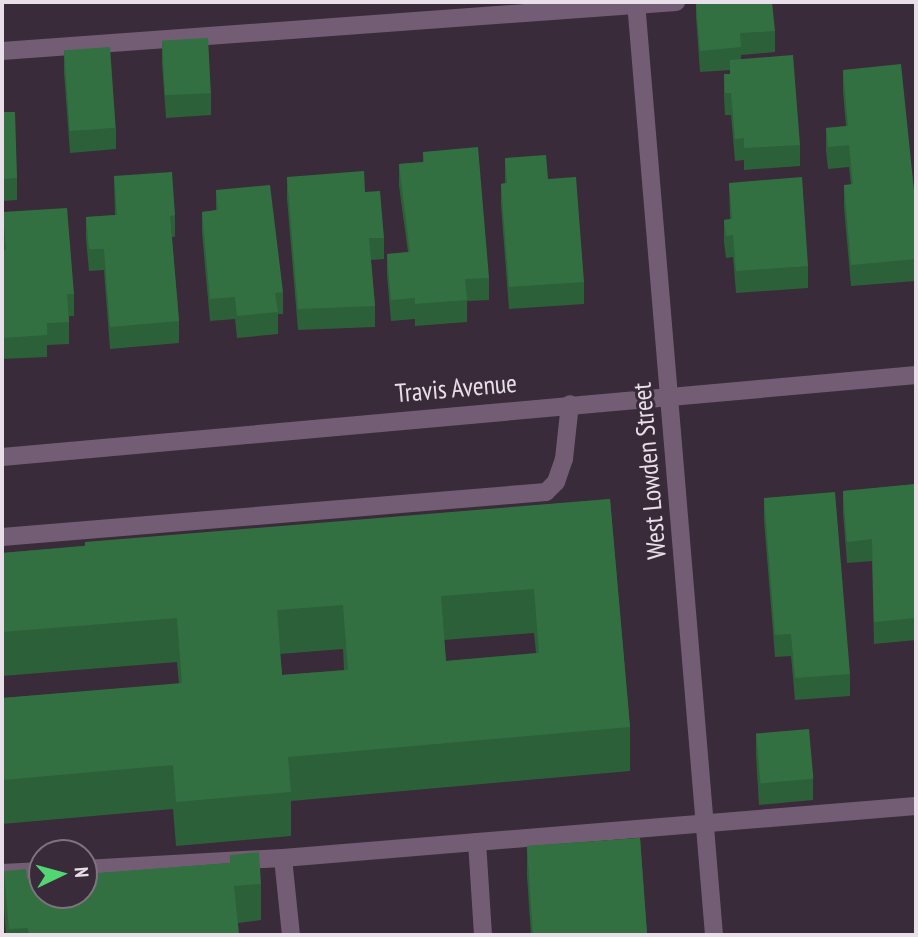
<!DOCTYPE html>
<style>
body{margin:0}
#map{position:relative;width:918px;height:937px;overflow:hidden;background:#392b39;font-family:"PT Sans Narrow",sans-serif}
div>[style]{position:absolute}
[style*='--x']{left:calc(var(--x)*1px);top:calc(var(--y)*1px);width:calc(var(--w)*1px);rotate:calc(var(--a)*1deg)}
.lane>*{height:18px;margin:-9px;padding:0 9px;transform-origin:9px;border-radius:9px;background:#735d74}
.street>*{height:18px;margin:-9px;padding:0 9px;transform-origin:9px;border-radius:9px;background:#735d74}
.wall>*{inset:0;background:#2c6038}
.building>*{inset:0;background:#337041;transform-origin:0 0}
span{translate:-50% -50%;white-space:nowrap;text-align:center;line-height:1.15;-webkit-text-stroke:6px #392b39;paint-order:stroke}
.street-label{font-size:26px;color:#e8dfe8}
.frame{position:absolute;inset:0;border:4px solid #e8dfe8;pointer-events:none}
.north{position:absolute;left:28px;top:839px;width:70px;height:70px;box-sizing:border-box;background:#392b39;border:2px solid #7f737f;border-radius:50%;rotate:85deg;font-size:19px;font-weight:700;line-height:28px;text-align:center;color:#e8dfe8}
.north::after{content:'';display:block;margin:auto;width:24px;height:32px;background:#52d673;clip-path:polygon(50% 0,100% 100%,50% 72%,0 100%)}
</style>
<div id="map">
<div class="lane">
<div style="--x:2;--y:51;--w:676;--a:-4.16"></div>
<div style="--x:2;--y:537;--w:546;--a:-4.73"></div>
<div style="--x:546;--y:492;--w:14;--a:-45"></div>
<div style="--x:556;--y:482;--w:24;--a:-71"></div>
<div style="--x:564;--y:459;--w:55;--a:-83.8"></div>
<div style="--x:477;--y:842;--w:93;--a:86.3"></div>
<div style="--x:283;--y:858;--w:635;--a:-4.7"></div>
<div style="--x:84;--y:869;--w:199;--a:-3.2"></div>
<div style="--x:283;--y:858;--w:77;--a:84.1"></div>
<div style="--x:2;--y:873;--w:40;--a:-2.9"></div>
</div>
<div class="street">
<div style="--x:636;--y:2;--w:936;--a:85.22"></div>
<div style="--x:2;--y:457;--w:918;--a:-5.13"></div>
</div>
<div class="wall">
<div style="clip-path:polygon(696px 2px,775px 31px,775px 52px,741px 55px,741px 59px,800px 145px,800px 166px,744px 170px,744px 160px,735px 161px,731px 115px,725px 115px,724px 96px,724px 74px,730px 74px,730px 70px,700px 72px,696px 17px)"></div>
<div style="clip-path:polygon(162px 41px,211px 93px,211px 115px,166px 118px,162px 63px)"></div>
<div style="clip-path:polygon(64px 50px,116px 128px,116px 149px,70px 153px,64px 72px)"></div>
<div style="clip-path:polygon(843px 70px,916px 210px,916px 281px,851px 286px,844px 207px,844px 185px,851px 185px,849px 167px,828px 169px,826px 150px,826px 128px,846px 126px,843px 92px)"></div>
<div style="clip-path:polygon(2px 112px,17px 178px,17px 200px,2px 201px)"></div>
<div style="clip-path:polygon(423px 152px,489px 278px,489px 300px,467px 301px,467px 322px,415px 326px,415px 319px,391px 321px,387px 275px,387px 254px,408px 252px,399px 186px,399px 164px,423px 162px)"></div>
<div style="clip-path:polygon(505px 158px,548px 179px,584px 282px,584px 304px,509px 309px,501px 205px,501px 184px,505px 183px)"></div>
<div style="clip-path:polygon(114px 176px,175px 215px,175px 237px,172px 237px,179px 321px,179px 343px,110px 349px,104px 270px,89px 271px,86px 239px,86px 217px,115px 215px)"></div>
<div style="clip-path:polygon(287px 177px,365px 192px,384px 238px,384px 259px,371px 260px,375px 306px,375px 327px,298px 330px,287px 199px)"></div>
<div style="clip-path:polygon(729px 183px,808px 266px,808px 288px,736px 293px,733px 257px,726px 258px,724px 242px,724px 220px,730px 219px)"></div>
<div style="clip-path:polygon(216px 190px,283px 292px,283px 314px,278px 314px,278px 334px,237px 338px,235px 319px,210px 321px,202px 233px,202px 212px,216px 210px)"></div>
<div style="clip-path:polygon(3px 212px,74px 294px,74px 316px,69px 316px,69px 344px,47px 345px,47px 357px,2px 359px,2px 250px,4px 250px)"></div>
<div style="clip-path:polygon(916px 484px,916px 640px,874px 644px,872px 561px,847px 563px,843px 512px,843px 491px)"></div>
<div style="clip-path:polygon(764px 498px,850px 674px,850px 696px,795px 700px,791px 656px,775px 657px,764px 520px)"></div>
<div style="clip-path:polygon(evenodd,610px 499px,630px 727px,630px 771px,291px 801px,291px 836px,176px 846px,173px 809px,2px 824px,2px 698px,179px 684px,177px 662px,2px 676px,2px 553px,610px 499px,534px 633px,536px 653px,446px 661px,444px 640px,534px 633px,610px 499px,343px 649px,344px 670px,282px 675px,280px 654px,343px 649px)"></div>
<div style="clip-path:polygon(756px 733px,813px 779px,813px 800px,759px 805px,756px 755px)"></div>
<div style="clip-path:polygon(640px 838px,647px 935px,531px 935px,527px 876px,527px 846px)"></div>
<div style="clip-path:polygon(230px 855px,261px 884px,261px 920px,238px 923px,239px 935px,6px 935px,4px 907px,4px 871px,27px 879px,230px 863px)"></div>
</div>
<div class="building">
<div style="clip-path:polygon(696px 2px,772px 2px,775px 31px,740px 33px,741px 47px,700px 51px)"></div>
<div style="left:208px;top:38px;width:55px;height:46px;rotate:87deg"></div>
<div style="left:110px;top:47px;width:81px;height:46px;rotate:86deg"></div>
<div style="clip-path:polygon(793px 55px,800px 145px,744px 148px,744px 138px,735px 139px,731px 93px,725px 93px,724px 74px,730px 74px,730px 60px)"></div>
<div style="clip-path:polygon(901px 64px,916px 210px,916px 259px,851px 265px,844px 185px,853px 184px,849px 145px,828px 147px,826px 128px,848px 126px,843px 70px)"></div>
<div style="clip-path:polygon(2px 112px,15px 112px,17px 178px,2px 179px)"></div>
<div style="clip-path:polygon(478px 147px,489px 278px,465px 279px,467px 300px,415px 304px,415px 298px,391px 300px,387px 254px,410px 252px,399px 164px,424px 162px,423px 152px)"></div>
<div style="clip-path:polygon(546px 155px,548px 179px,576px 177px,584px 282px,509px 287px,501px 184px,507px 183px,505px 158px)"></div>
<div style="clip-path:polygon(364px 171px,365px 192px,380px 191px,384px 238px,369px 238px,375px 306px,298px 309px,287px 177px)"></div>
<div style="clip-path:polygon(172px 172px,175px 215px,170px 216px,179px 321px,110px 327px,104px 249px,89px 249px,86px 217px,117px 215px,114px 176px)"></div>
<div style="clip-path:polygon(802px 177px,808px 266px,736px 271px,733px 235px,726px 236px,724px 220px,732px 219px,729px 183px)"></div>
<div style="clip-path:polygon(270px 185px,283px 292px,275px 293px,278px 312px,237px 316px,235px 297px,210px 299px,202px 212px,218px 210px,216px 190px)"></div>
<div style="clip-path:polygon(67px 208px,74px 294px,67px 294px,69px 322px,47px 323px,47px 335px,2px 338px,2px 250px,6px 250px,3px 212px)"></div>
<div style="clip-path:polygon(916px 484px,916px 618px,874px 622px,872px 539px,847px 542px,843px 491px)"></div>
<div style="clip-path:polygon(835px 492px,850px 674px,795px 678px,791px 634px,775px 635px,764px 498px)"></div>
<div style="clip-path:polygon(evenodd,610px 499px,630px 727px,288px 757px,291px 792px,176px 802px,173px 765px,2px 780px,2px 698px,182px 683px,177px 618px,2px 632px,2px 553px,85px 546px,85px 542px,610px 499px,534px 589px,539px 653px,446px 661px,441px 596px,534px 589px,610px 499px,343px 605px,348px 670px,282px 675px,277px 610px,343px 605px)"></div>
<div style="left:809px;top:729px;width:50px;height:53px;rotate:85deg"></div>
<div style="clip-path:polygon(640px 838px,647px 933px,630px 935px,533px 935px,527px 846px)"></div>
<div style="clip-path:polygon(259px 852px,261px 884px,234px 886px,239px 935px,29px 935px,28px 928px,9px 929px,4px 871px,26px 869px,27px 879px,42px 878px,42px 895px,84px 895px,84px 874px,230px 863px,230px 855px)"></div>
</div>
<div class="street-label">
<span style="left:456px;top:388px;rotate:-5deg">Travis Avenue</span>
<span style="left:649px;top:471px;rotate:-95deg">West Lowden Street</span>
</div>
<div class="frame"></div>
<div class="north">N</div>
</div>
